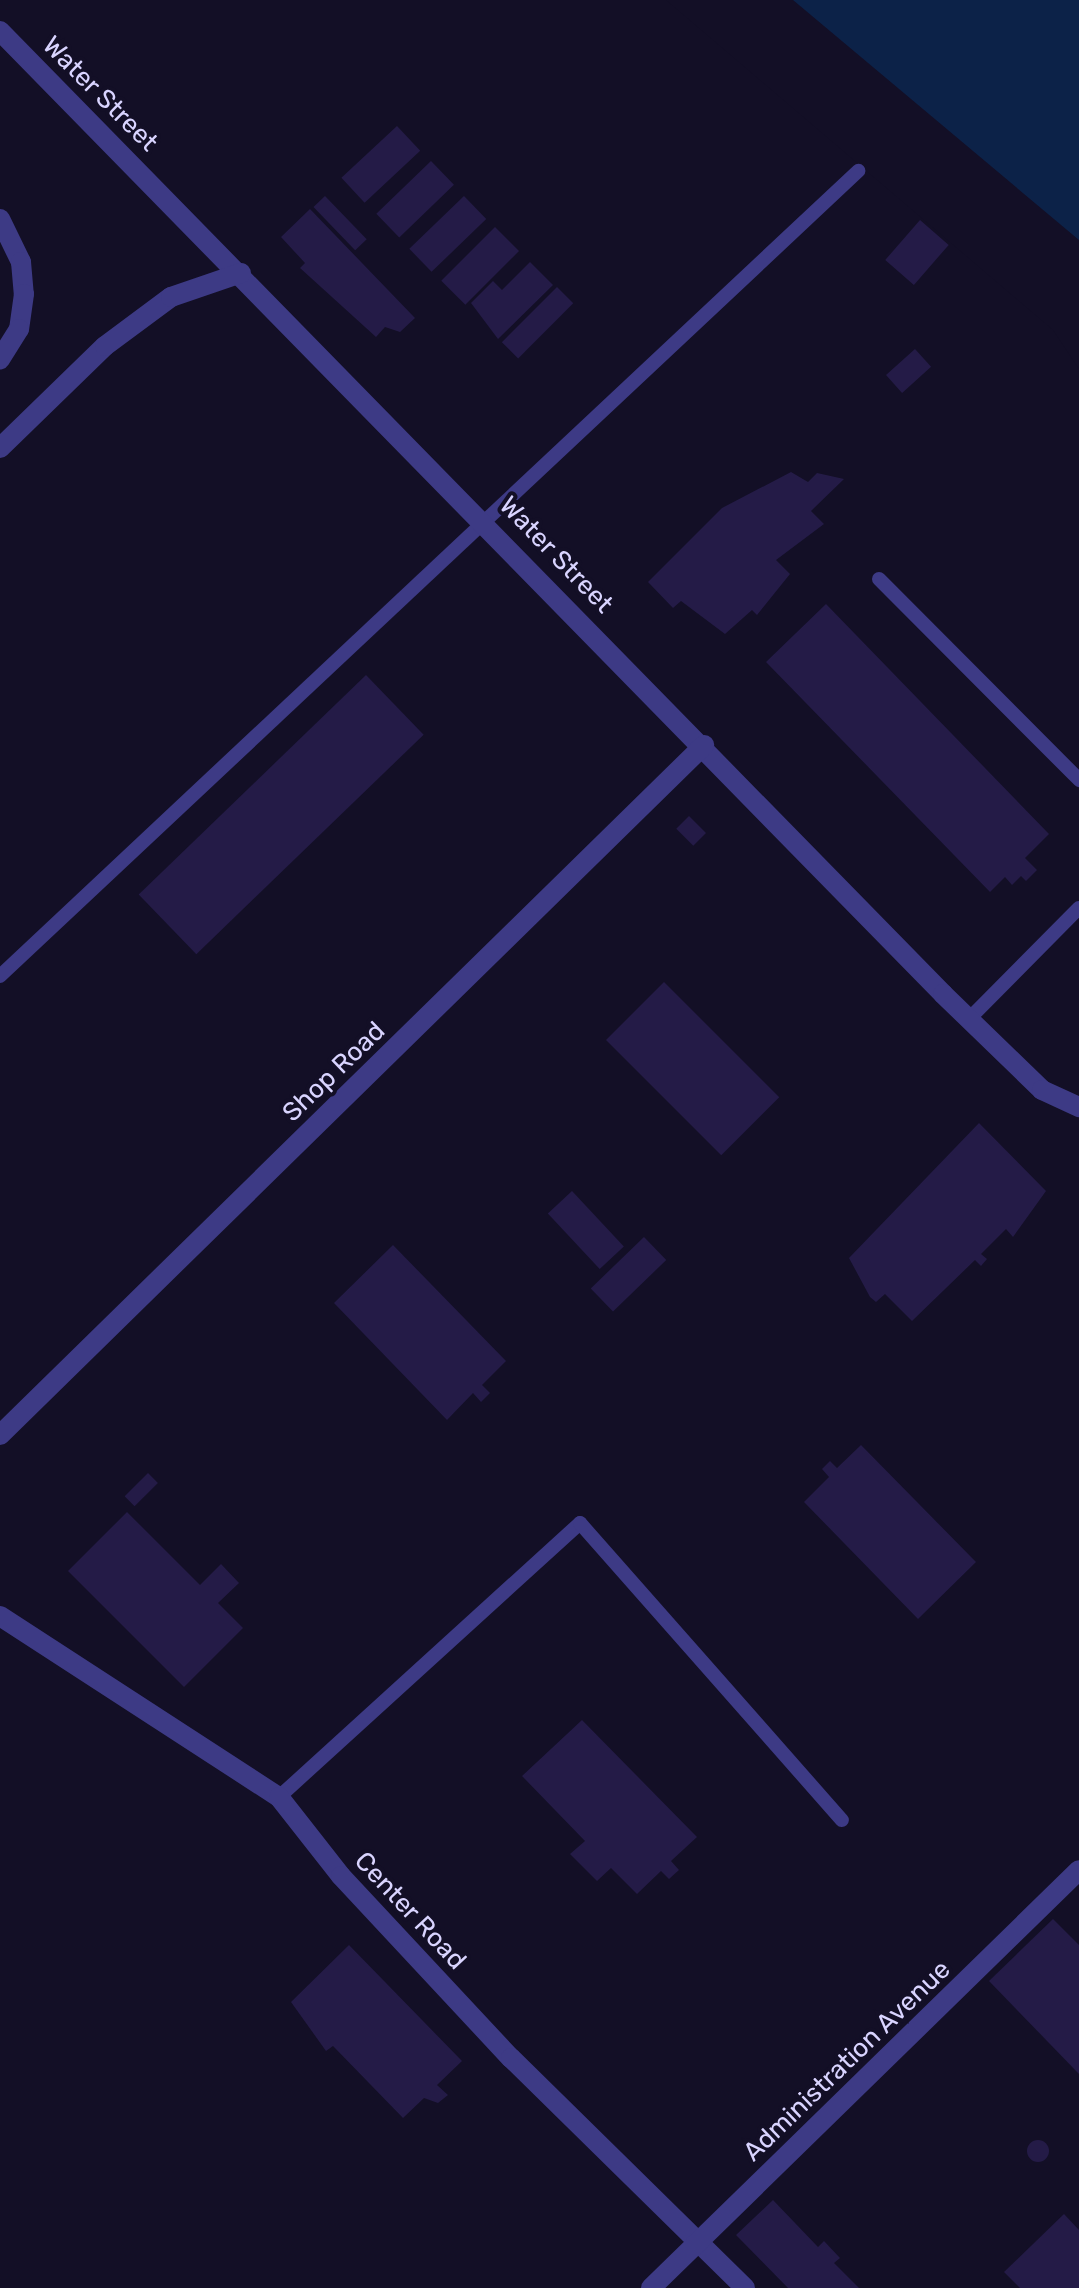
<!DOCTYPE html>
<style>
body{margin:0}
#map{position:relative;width:1079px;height:2288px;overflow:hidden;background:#130f26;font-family:Rubik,sans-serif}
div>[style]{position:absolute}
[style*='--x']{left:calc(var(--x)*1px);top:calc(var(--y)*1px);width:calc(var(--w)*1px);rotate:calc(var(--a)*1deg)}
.water>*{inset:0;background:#0c2248}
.pier>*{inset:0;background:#130f26}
.building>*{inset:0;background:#241b47;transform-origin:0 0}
.round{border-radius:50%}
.service>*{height:14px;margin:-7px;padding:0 7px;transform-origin:7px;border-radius:7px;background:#3d3a85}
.minor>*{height:20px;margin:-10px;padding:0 10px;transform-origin:10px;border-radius:10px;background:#3d3a85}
span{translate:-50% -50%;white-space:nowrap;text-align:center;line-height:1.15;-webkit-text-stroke:8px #130f26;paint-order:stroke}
.street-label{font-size:26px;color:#d9d4ff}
</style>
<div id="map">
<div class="water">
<div style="clip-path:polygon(670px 0,1079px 0,1079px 365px,1056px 327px)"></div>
</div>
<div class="pier">
<div style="clip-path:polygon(666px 0,793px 0,1079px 240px,1079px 369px,1053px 330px)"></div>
</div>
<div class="building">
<div style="left:397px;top:126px;width:34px;height:76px;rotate:47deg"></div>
<div style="left:431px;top:161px;width:33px;height:76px;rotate:46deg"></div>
<div style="left:325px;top:196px;width:60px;height:16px;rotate:46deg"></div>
<div style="left:464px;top:196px;width:32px;height:76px;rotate:46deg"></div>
<div style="clip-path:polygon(310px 209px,415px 318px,400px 332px,385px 327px,376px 337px,300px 268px,305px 263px,281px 237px)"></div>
<div style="left:920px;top:220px;width:38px;height:53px;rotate:41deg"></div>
<div style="left:495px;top:227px;width:34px;height:76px;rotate:45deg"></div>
<div style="clip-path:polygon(530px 262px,553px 285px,498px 339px,471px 303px,493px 281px,502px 290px)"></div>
<div style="left:557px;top:287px;width:23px;height:78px;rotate:45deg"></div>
<div style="left:915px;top:349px;width:24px;height:39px;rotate:48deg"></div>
<div style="clip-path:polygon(791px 472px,808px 482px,817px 473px,844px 479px,811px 511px,824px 524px,776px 560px,790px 574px,757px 615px,752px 610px,725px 634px,681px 601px,673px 608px,648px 582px,722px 508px)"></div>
<div style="clip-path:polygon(826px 604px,1049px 834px,1025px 858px,1037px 870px,1026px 881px,1021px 876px,1012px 885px,1005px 877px,990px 892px,766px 662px)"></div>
<div style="left:366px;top:675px;width:83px;height:316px;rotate:46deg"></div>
<div style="left:689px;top:816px;width:24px;height:18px;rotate:45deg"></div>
<div style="left:664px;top:982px;width:163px;height:82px;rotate:45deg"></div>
<div style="clip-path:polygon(979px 1123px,1046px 1191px,1013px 1237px,1006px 1229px,981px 1254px,987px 1259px,981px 1266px,975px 1260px,912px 1321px,885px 1294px,876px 1302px,870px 1297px,849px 1258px)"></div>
<div style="left:572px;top:1191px;width:76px;height:33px;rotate:47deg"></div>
<div style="left:644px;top:1237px;width:32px;height:74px;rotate:46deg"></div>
<div style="clip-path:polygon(393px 1245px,506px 1361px,482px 1385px,490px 1393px,481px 1402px,473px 1393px,447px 1420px,334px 1303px)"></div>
<div style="clip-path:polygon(861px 1445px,976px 1562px,918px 1619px,804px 1502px,829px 1477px,822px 1469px,830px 1461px,837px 1468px)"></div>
<div style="left:148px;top:1473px;width:14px;height:33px;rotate:45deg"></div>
<div style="clip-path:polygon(127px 1512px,200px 1585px,221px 1564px,239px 1583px,218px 1603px,243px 1628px,184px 1687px,68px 1571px)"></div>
<div style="clip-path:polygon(582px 1720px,697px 1837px,671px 1861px,679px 1870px,669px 1879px,661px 1871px,637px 1894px,611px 1868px,597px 1881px,570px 1854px,585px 1841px,522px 1776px)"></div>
<div style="clip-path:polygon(1053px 1919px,1079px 1945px,1079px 2074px,989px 1981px)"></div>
<div style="clip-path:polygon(349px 1945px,462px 2061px,437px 2085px,448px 2095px,438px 2103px,424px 2098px,403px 2118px,333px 2046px,326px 2051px,291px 2002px)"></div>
<div class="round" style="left:1027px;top:2140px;width:22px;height:22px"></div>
<div style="clip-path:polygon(773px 2200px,818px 2247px,824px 2241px,840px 2258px,834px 2263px,859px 2288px,788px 2288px,736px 2235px)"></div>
<div style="clip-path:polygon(1064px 2214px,1079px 2230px,1079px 2288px,1020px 2288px,1004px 2272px)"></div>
</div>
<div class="service">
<div style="--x:879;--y:579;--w:284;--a:45.1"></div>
<div style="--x:0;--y:976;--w:1177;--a:-43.17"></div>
<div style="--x:969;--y:1019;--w:156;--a:-45.3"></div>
<div style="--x:279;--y:1797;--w:407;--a:-42.3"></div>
<div style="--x:580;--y:1523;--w:396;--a:48.6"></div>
</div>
<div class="minor">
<div style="--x:0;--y:31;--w:1348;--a:45.6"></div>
<div style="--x:943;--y:994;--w:138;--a:44.1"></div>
<div style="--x:1042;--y:1090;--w:41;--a:24.7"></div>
<div style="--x:0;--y:219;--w:48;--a:64"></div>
<div style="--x:21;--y:262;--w:32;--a:85"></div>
<div style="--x:24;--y:294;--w:35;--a:98"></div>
<div style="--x:19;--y:329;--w:36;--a:122"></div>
<div style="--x:0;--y:448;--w:146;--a:-44.2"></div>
<div style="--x:105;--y:346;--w:82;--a:-36.6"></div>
<div style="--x:171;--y:297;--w:74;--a:-18.9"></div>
<div style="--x:0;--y:1435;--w:986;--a:-44.42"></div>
<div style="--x:0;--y:1616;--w:333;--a:33"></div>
<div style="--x:279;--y:1797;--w:100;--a:51.9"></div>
<div style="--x:341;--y:1876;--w:249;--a:47"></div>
<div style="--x:511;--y:2058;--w:328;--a:44.5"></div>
<div style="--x:651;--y:2288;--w:598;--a:-44.32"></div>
</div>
<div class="street-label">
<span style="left:100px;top:94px;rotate:45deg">Water Street</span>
<span style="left:556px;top:555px;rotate:46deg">Water Street</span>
<span style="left:334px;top:1072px;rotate:-44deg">Shop Road</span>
<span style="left:410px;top:1911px;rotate:47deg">Center Road</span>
<span style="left:847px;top:2061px;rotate:-44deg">Administration Avenue</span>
</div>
</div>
